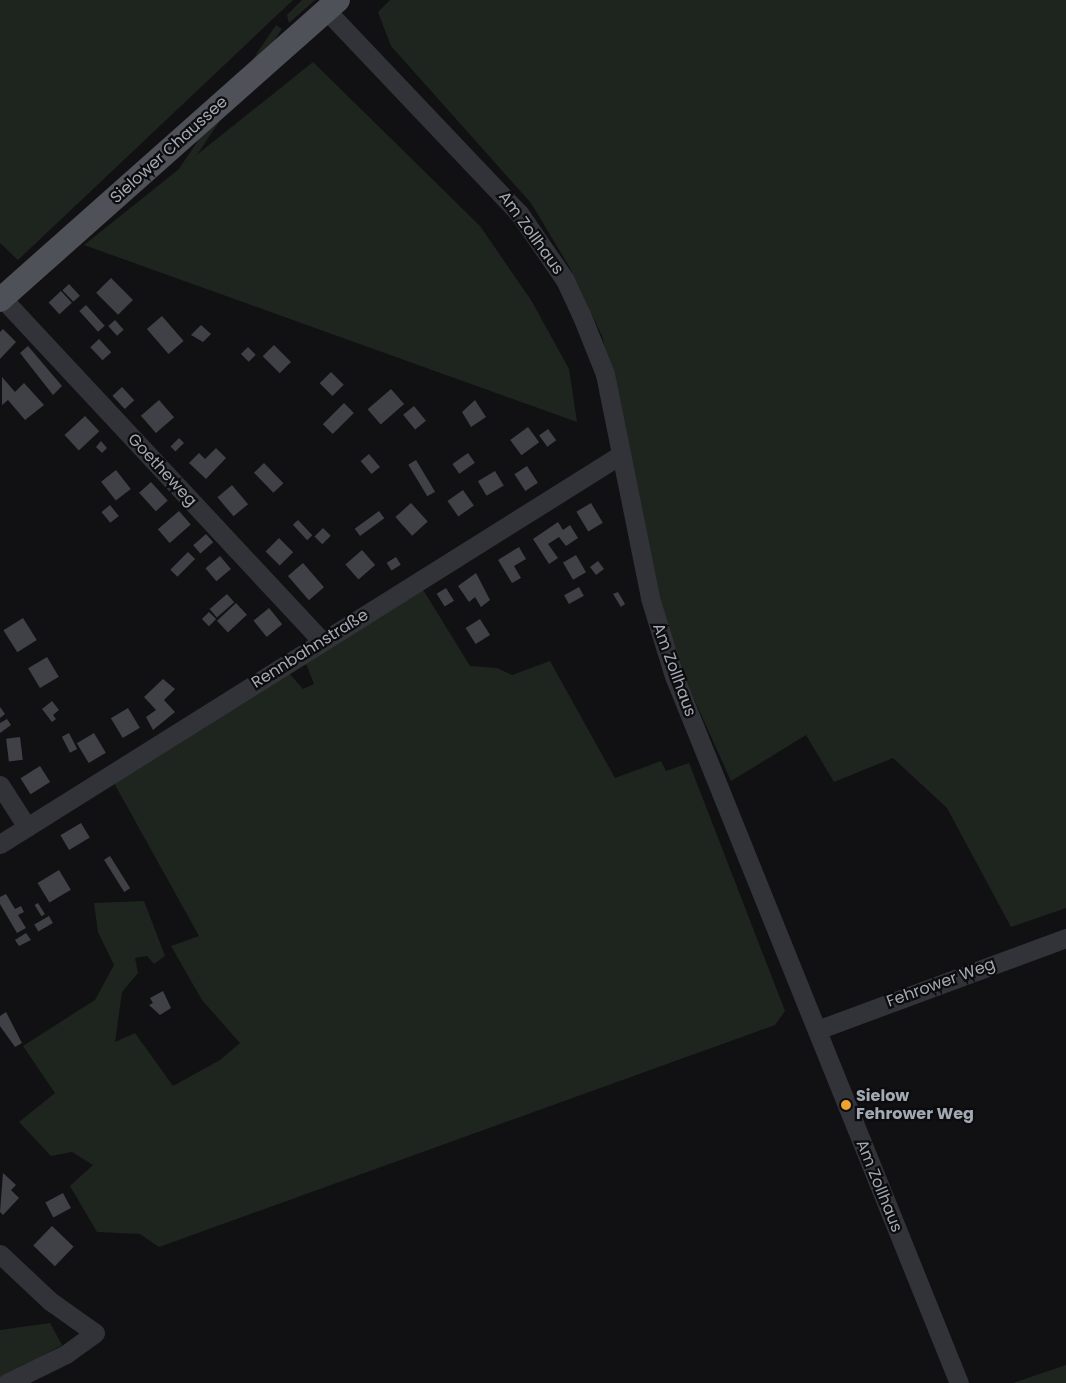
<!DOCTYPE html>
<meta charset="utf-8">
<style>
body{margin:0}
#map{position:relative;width:1066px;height:1383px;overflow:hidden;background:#111113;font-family:Poppins,sans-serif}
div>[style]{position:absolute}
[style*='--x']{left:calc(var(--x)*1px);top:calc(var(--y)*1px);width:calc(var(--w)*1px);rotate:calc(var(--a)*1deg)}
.green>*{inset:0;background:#1e251e;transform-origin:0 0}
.building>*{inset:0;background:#404146;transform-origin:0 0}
.minor>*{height:19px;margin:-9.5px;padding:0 9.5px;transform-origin:9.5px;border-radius:9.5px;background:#323338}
.major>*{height:24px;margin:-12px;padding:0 12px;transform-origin:12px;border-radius:12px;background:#4e5157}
.dots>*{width:14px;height:14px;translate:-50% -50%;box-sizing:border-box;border:2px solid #0c0c0e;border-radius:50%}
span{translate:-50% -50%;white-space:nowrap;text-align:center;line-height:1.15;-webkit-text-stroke:4.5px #0c0c0e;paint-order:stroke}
.street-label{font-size:16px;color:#a3a9b3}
.poi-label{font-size:16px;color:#a3a9b3;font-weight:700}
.left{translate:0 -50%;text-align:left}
</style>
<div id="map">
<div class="green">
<div style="clip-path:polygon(0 0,293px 0,18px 260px,0 243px)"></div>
<div style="clip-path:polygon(302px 0,315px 0,289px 23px,287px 15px)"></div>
<div style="clip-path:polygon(390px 0,1066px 0,1066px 908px,1011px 927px,947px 808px,893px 758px,834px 782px,806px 735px,731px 781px,677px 661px,649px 559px,630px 457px,602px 336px,570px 268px,531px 203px,391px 46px,378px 12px)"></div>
<div style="left:276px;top:25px;width:7px;height:199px;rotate:34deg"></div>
<div style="clip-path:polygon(313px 62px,480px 226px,531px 300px,569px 369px,577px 422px,84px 245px)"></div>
<div style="clip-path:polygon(422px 588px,470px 666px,497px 668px,512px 675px,550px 661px,615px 778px,661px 761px,666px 771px,689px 763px,785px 1011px,775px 1025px,159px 1247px,140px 1234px,97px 1232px,70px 1186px,93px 1165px,72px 1152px,51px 1156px,19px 1122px,55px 1093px,23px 1046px,95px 1000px,114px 965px,98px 932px,94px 903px,144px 901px,165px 956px,154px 964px,147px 956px,135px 958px,138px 973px,122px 992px,115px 1042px,135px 1033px,173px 1086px,220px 1060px,240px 1043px,202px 1000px,171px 946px,199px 936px,114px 783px,288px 672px,303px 689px,314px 684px,305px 661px)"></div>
<div style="clip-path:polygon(50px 1323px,62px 1345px,0 1380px,0 1330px)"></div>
<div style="clip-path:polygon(1066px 1365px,1066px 1383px,1013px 1383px)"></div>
</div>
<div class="building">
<div style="left:111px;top:278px;width:31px;height:21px;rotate:45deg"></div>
<div style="left:69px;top:284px;width:16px;height:9px;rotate:47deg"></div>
<div style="left:61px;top:291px;width:16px;height:17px;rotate:47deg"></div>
<div style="left:86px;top:305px;width:28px;height:9px;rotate:48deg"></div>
<div style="left:162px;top:316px;width:33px;height:20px;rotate:49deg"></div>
<div style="left:115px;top:320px;width:13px;height:9px;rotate:48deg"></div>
<div style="clip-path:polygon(201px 325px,211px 334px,203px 342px,191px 335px)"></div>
<div style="clip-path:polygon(3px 329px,16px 342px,0 359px,0 332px)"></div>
<div style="left:99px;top:339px;width:18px;height:12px;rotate:47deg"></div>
<div style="left:274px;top:345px;width:24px;height:16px;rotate:45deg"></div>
<div style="clip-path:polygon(28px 346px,62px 386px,53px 395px,20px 353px)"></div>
<div style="left:248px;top:347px;width:11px;height:10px;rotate:45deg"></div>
<div style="left:331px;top:372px;width:18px;height:16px;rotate:45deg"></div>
<div style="clip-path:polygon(2px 377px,15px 392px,24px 383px,44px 405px,25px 420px,8px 400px,2px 405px)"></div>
<div style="left:122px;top:387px;width:18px;height:13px;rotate:47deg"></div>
<div style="left:391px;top:389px;width:20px;height:31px;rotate:49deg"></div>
<div style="left:159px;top:400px;width:23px;height:24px;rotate:49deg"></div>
<div style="clip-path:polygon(475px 400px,486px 417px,471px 427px,462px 412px)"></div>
<div style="left:344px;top:403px;width:14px;height:30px;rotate:45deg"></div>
<div style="left:414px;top:406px;width:19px;height:14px;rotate:51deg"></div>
<div style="left:85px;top:416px;width:21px;height:28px;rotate:47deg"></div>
<div style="left:528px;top:427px;width:19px;height:22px;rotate:54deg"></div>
<div style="left:548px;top:429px;width:14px;height:11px;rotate:54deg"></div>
<div style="left:179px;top:438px;width:7px;height:12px;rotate:45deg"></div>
<div style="clip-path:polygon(101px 441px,107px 448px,102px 453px,96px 447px)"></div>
<div style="clip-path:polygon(216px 448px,226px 458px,206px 479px,189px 463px,199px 453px,205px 459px)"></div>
<div style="left:468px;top:453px;width:12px;height:19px;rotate:55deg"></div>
<div style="left:369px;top:454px;width:17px;height:11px;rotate:50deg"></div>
<div style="left:416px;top:460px;width:37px;height:9px;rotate:59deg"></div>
<div style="left:264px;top:463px;width:28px;height:14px;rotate:46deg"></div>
<div style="left:527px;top:466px;width:20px;height:15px;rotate:57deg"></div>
<div style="left:116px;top:470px;width:24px;height:19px;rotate:52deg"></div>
<div style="left:495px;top:471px;width:17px;height:20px;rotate:59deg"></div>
<div style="left:151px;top:482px;width:25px;height:16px;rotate:48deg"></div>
<div style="left:232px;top:485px;width:25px;height:19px;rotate:50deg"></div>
<div style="left:463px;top:490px;width:19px;height:19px;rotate:55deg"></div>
<div style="left:411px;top:503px;width:25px;height:21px;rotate:48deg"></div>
<div style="left:591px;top:503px;width:23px;height:17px;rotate:59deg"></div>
<div style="left:110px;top:505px;width:14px;height:11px;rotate:51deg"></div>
<div style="left:179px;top:511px;width:18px;height:28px;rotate:49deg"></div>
<div style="left:379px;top:511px;width:9px;height:30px;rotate:54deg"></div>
<div style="left:298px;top:520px;width:21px;height:7px;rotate:47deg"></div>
<div style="clip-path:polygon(558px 522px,563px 530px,570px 525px,578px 538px,566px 546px,559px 537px,548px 544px,558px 558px,549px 564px,533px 539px)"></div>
<div style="left:323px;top:528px;width:11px;height:12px;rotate:45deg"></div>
<div style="left:206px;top:534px;width:11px;height:17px;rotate:49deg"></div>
<div style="left:279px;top:538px;width:20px;height:19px;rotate:45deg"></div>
<div style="clip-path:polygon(519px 547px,526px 559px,514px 566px,521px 578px,512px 583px,498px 560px)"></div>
<div style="left:362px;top:550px;width:20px;height:22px;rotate:49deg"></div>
<div style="left:188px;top:552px;width:10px;height:25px;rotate:45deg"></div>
<div style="left:576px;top:555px;width:20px;height:15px;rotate:60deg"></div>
<div style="left:220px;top:556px;width:17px;height:19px;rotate:50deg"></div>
<div style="left:396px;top:557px;width:9px;height:11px;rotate:58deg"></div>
<div style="left:598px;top:561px;width:10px;height:10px;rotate:53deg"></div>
<div style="left:303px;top:563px;width:32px;height:20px;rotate:49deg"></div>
<div style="clip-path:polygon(476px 573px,490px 600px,481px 607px,475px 597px,469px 602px,458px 586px)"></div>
<div style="left:579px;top:587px;width:10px;height:17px;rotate:61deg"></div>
<div style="left:446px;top:588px;width:15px;height:11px;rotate:58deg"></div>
<div style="clip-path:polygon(618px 592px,625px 604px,621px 607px,613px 594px)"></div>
<div style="left:227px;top:594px;width:11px;height:23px;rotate:49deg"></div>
<div style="left:236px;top:603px;width:16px;height:26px;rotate:47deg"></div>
<div style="left:269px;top:608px;width:21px;height:20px;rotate:51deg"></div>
<div style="left:209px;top:612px;width:10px;height:10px;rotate:45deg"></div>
<div style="left:23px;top:618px;width:26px;height:23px;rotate:58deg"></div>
<div style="left:480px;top:619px;width:19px;height:17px;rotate:58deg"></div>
<div style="left:47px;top:657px;width:23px;height:22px;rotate:59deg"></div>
<div style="clip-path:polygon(163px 679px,175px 689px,164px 700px,175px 712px,153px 730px,146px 717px,156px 710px,144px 697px)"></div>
<div style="clip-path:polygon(52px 701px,59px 710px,53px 715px,56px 719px,52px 722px,42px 709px)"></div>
<div style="clip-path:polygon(0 707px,5px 714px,0 718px)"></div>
<div style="left:128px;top:708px;width:23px;height:20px;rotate:59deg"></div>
<div style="clip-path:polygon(7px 719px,11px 725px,0 733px,0 723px)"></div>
<div style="left:69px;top:733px;width:18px;height:8px;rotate:63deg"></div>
<div style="left:94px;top:733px;width:23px;height:20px;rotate:59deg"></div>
<div style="left:20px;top:737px;width:23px;height:14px;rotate:83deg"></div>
<div style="left:40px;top:766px;width:19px;height:23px;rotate:58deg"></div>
<div style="left:81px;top:823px;width:17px;height:24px;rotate:59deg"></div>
<div style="left:110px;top:856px;width:38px;height:7px;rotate:58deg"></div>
<div style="left:59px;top:870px;width:23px;height:25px;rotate:59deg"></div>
<div style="clip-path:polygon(6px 894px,15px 909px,21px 906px,24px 912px,18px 915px,26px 928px,17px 933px,0 904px,0 897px)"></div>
<div style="left:38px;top:903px;width:13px;height:4px;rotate:58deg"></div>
<div style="left:49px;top:916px;width:8px;height:17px;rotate:60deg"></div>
<div style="clip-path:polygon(26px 933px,31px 940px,19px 946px,15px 940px)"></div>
<div style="clip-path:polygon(163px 991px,171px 1008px,160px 1015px,149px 1005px,153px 1003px,150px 998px)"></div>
<div style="clip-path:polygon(6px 1012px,22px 1043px,15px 1047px,0 1026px,0 1016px)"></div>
<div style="clip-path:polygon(3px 1173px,16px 1185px,11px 1190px,19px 1198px,3px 1215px,0 1212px)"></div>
<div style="left:63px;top:1193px;width:17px;height:20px;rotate:62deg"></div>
<div style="left:52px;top:1226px;width:30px;height:27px;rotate:44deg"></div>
</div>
<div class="minor">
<div style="--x:327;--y:11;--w:279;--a:46.5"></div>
<div style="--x:519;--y:213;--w:81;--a:55.5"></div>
<div style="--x:565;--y:280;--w:38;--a:65"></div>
<div style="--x:581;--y:314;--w:65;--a:68.2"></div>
<div style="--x:605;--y:374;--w:228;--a:78.6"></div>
<div style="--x:650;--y:598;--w:82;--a:72.9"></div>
<div style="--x:674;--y:676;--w:762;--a:68.05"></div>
<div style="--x:2;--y:298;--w:469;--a:47"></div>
<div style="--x:0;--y:785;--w:50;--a:57.3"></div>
<div style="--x:0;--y:844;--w:732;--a:-32.1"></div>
<div style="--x:817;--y:1030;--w:265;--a:-20.3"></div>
<div style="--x:0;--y:1254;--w:69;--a:43.2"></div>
<div style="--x:50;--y:1301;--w:55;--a:35.4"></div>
<div style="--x:95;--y:1333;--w:36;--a:144"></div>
<div style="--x:66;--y:1354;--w:66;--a:153.8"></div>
</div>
<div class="major">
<div style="--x:0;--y:300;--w:452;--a:-41.6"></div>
</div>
<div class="dots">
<div style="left:846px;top:1105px;background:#eea32e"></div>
</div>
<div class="street-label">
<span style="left:169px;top:150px;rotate:-42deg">Sielower Chaussee</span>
<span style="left:531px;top:233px;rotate:54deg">Am Zollhaus</span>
<span style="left:162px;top:470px;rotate:47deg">Goetheweg</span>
<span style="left:310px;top:649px;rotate:-32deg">Rennbahnstraße</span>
<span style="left:674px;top:670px;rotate:70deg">Am Zollhaus</span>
<span style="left:941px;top:983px;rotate:-20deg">Fehrower Weg</span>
<span style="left:879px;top:1186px;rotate:68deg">Am Zollhaus</span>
</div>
<div class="poi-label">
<span class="left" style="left:856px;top:1105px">Sielow<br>Fehrower Weg</span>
</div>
</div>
